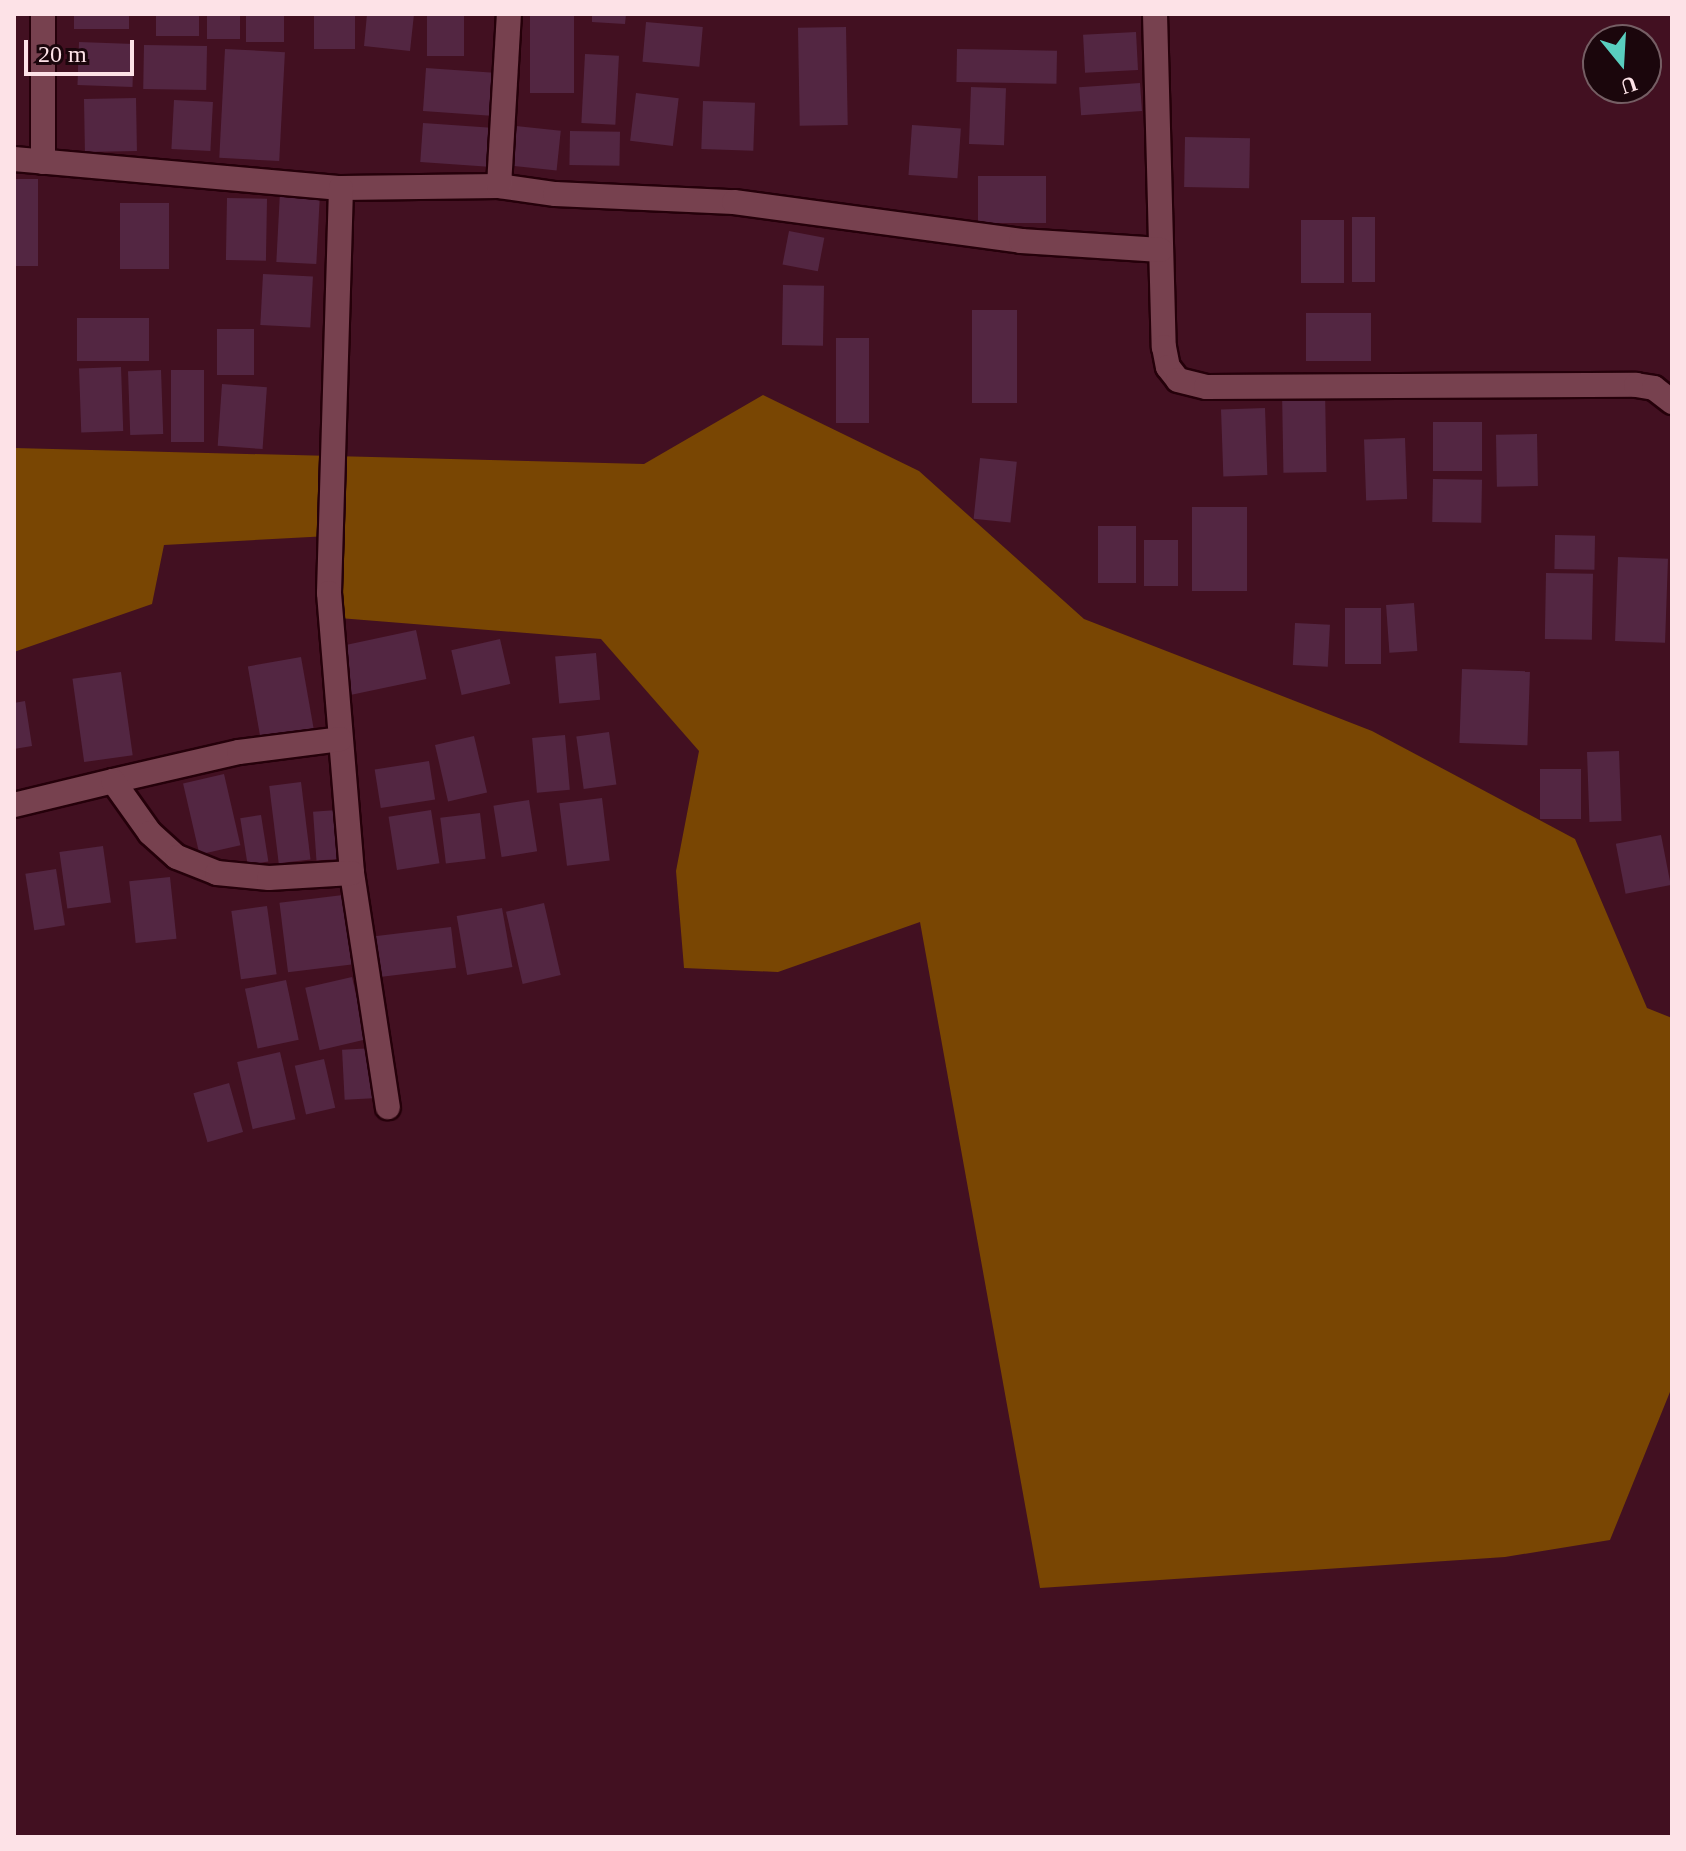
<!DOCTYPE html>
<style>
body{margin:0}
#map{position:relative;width:1686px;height:1851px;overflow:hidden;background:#421021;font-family:Georgia,serif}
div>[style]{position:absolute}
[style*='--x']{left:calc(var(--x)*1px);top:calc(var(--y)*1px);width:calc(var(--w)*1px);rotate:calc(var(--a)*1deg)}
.forest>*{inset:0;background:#794603}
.building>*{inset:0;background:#532642;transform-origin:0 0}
.roads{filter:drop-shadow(2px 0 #25000a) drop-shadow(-2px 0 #25000a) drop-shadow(0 2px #25000a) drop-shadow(0 -2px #25000a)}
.minor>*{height:24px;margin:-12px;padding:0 12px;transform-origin:12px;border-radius:12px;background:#77414f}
span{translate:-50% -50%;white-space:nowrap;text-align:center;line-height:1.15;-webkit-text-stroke:8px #1b060c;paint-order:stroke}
.frame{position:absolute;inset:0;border:16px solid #fde2e7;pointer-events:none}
.north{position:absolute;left:1582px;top:24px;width:80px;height:80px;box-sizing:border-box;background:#1b060c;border:2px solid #755e64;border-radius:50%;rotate:162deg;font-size:22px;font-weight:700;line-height:32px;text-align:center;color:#fde2e7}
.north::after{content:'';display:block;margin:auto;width:28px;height:36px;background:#59cebf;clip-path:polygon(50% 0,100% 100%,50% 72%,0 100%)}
.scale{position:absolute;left:24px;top:40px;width:110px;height:36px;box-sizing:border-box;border:4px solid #fde2e7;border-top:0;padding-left:10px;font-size:24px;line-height:28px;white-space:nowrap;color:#fde2e7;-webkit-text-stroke:6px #1b060c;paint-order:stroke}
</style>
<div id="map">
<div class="forest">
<div style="clip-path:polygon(763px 395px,919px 471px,1084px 619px,1372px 731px,1575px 839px,1647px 1008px,1672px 1018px,1672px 1387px,1610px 1540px,1505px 1557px,1040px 1588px,920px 922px,778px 972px,684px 968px,676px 871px,699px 751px,601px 639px,339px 618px,329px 536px,164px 545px,152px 604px,14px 652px,14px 448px,644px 464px)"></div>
</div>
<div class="building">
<div style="left:74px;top:14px;width:55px;height:15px"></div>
<div style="left:156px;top:14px;width:43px;height:22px"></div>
<div style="left:207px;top:14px;width:33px;height:25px"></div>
<div style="left:246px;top:14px;width:38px;height:28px"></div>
<div style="left:314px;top:14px;width:41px;height:35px"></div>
<div style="clip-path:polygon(367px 14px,414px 14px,410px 51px,364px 46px)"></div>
<div style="left:427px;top:14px;width:37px;height:42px"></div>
<div style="left:530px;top:14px;width:44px;height:79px"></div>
<div style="clip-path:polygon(592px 14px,626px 14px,625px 24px,592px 22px)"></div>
<div style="left:646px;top:22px;width:57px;height:40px;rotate:5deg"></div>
<div style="left:846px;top:27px;width:98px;height:48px;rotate:89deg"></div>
<div style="left:1136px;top:32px;width:38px;height:53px;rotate:87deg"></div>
<div style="left:79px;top:42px;width:55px;height:43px;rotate:2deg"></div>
<div style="left:144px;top:45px;width:63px;height:44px;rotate:1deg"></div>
<div style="left:225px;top:49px;width:60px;height:109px;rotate:3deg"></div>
<div style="left:957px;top:49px;width:100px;height:33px;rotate:1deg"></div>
<div style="left:585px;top:54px;width:34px;height:69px;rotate:3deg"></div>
<div style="left:426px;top:68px;width:68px;height:43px;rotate:4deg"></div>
<div style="left:1140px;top:83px;width:28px;height:61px;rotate:86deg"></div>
<div style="left:971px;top:87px;width:35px;height:57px;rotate:2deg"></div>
<div style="left:636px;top:93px;width:43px;height:48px;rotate:7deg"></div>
<div style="left:136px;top:98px;width:53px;height:52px;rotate:89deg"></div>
<div style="left:174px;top:100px;width:39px;height:49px;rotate:3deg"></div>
<div style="left:703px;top:101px;width:52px;height:48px;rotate:2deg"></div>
<div style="left:423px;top:123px;width:72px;height:39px;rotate:4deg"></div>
<div style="left:912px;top:125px;width:49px;height:50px;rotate:4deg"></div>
<div style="left:516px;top:126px;width:45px;height:40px;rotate:6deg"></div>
<div style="left:570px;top:131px;width:50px;height:34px;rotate:1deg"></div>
<div style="left:1185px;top:137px;width:65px;height:50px;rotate:1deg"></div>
<div style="left:978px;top:176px;width:68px;height:47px"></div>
<div style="left:14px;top:179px;width:24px;height:87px"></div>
<div style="left:280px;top:192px;width:40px;height:70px;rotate:3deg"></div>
<div style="left:227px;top:198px;width:40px;height:62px;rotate:1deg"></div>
<div style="left:120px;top:203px;width:49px;height:66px"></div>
<div style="left:1352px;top:217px;width:23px;height:65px"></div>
<div style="left:1301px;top:220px;width:43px;height:63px"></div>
<div style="left:789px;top:231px;width:36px;height:34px;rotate:11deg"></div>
<div style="left:263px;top:274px;width:50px;height:51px;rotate:3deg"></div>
<div style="left:783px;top:285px;width:41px;height:60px;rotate:1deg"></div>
<div style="left:972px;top:310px;width:45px;height:93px"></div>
<div style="left:1371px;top:313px;width:48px;height:65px;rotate:90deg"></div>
<div style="left:149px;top:318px;width:43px;height:72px;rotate:90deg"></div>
<div style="left:217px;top:329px;width:37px;height:46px"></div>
<div style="left:836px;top:338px;width:33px;height:85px"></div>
<div style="left:121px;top:367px;width:64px;height:42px;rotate:88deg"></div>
<div style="left:161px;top:370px;width:64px;height:33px;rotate:88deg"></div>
<div style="left:171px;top:370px;width:33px;height:72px"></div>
<div style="left:222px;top:384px;width:45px;height:62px;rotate:4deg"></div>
<div style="left:1325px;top:389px;width:83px;height:43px;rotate:89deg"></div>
<div style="left:1265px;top:408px;width:67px;height:44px;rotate:88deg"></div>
<div style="left:1433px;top:422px;width:49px;height:49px"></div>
<div style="left:1537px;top:434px;width:52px;height:41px;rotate:89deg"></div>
<div style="left:1405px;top:438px;width:61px;height:41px;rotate:88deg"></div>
<div style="left:980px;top:458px;width:37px;height:61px;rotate:6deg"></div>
<div style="left:1433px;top:479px;width:49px;height:43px;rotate:1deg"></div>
<div style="left:1192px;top:507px;width:55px;height:84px"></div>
<div style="left:1098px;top:526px;width:38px;height:57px"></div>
<div style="left:1555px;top:535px;width:40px;height:34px;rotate:1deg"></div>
<div style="left:1144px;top:540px;width:34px;height:46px"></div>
<div style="left:1618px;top:557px;width:50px;height:84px;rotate:2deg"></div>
<div style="left:1546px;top:573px;width:47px;height:66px;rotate:1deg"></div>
<div style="left:1414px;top:603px;width:48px;height:28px;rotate:86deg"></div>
<div style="left:1381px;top:608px;width:56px;height:36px;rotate:90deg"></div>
<div style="left:1295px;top:623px;width:35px;height:42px;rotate:3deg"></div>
<div style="left:416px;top:630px;width:50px;height:79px;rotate:78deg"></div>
<div style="left:500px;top:639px;width:46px;height:50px;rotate:77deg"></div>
<div style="left:596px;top:653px;width:47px;height:41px;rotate:85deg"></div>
<div style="left:301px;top:657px;width:75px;height:54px;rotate:80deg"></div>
<div style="left:1462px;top:669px;width:68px;height:74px;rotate:2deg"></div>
<div style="left:121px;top:672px;width:84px;height:49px;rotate:82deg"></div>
<div style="clip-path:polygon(25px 701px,32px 746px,14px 749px,14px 703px)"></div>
<div style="left:609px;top:732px;width:53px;height:33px;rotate:82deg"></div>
<div style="left:565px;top:735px;width:55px;height:33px;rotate:85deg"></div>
<div style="left:474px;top:736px;width:58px;height:40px;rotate:77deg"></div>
<div style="left:1619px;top:751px;width:70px;height:32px;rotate:88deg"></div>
<div style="left:429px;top:761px;width:39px;height:55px;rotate:81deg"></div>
<div style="left:1540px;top:769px;width:41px;height:50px"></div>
<div style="left:224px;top:774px;width:73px;height:42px;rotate:77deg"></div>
<div style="left:301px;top:782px;width:78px;height:32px;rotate:83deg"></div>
<div style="left:602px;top:798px;width:63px;height:43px;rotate:83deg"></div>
<div style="left:529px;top:800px;width:52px;height:36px;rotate:81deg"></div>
<div style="left:337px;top:810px;width:49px;height:24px;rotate:86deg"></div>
<div style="left:431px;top:810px;width:54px;height:43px;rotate:81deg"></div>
<div style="left:480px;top:813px;width:46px;height:40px;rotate:83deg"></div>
<div style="left:261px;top:815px;width:47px;height:21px;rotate:81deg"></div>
<div style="left:1661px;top:835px;width:51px;height:46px;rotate:79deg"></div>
<div style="left:103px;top:846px;width:57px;height:44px;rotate:82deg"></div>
<div style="left:56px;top:869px;width:57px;height:31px;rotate:81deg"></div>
<div style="left:170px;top:877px;width:62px;height:41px;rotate:84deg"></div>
<div style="left:343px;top:895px;width:70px;height:64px;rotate:83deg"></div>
<div style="left:544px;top:903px;width:74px;height:39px;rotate:77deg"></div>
<div style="left:267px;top:906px;width:69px;height:36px;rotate:82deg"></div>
<div style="left:502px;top:908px;width:60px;height:46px;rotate:80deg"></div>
<div style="left:451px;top:927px;width:41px;height:83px;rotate:83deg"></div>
<div style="left:352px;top:977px;width:64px;height:48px;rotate:77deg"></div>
<div style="left:286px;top:980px;width:61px;height:42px;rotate:78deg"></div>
<div style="left:375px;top:1048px;width:50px;height:33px;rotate:87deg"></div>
<div style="left:280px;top:1052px;width:69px;height:44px;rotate:77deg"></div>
<div style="left:324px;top:1059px;width:50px;height:30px;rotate:77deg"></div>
<div style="left:229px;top:1083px;width:51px;height:37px;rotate:74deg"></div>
</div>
<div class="roads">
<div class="minor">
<div style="--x:1155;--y:14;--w:333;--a:88.5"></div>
<div style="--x:1164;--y:347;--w:20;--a:79"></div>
<div style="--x:1168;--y:367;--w:16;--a:52"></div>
<div style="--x:1178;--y:380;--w:29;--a:14"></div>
<div style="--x:1206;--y:387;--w:430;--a:-0.3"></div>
<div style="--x:1636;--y:385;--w:18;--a:9"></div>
<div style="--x:1654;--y:388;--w:23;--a:38"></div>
<div style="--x:14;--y:159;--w:328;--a:5.1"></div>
<div style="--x:341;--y:188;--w:158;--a:-0.7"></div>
<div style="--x:499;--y:186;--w:57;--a:8.1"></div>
<div style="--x:555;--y:194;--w:179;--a:2.6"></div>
<div style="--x:734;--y:202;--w:290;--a:7.7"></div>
<div style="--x:1021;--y:241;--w:140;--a:3.7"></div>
<div style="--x:43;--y:162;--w:148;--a:-90"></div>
<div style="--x:499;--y:186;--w:172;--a:-86.7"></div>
<div style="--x:341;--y:188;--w:405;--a:91.7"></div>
<div style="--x:329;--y:593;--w:281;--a:85.3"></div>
<div style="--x:352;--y:873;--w:237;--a:81.3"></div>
<div style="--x:113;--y:781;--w:129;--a:-13"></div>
<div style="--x:239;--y:752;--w:102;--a:-7.3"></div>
<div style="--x:14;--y:805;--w:102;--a:-13.6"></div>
<div style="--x:113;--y:781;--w:64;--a:54.6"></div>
<div style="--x:150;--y:833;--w:36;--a:42"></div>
<div style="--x:177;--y:857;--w:43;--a:21.8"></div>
<div style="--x:217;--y:873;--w:52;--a:5.5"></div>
<div style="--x:269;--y:878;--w:83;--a:-3.4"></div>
</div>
</div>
<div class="frame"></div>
<div class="north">U</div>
<div class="scale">20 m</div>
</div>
